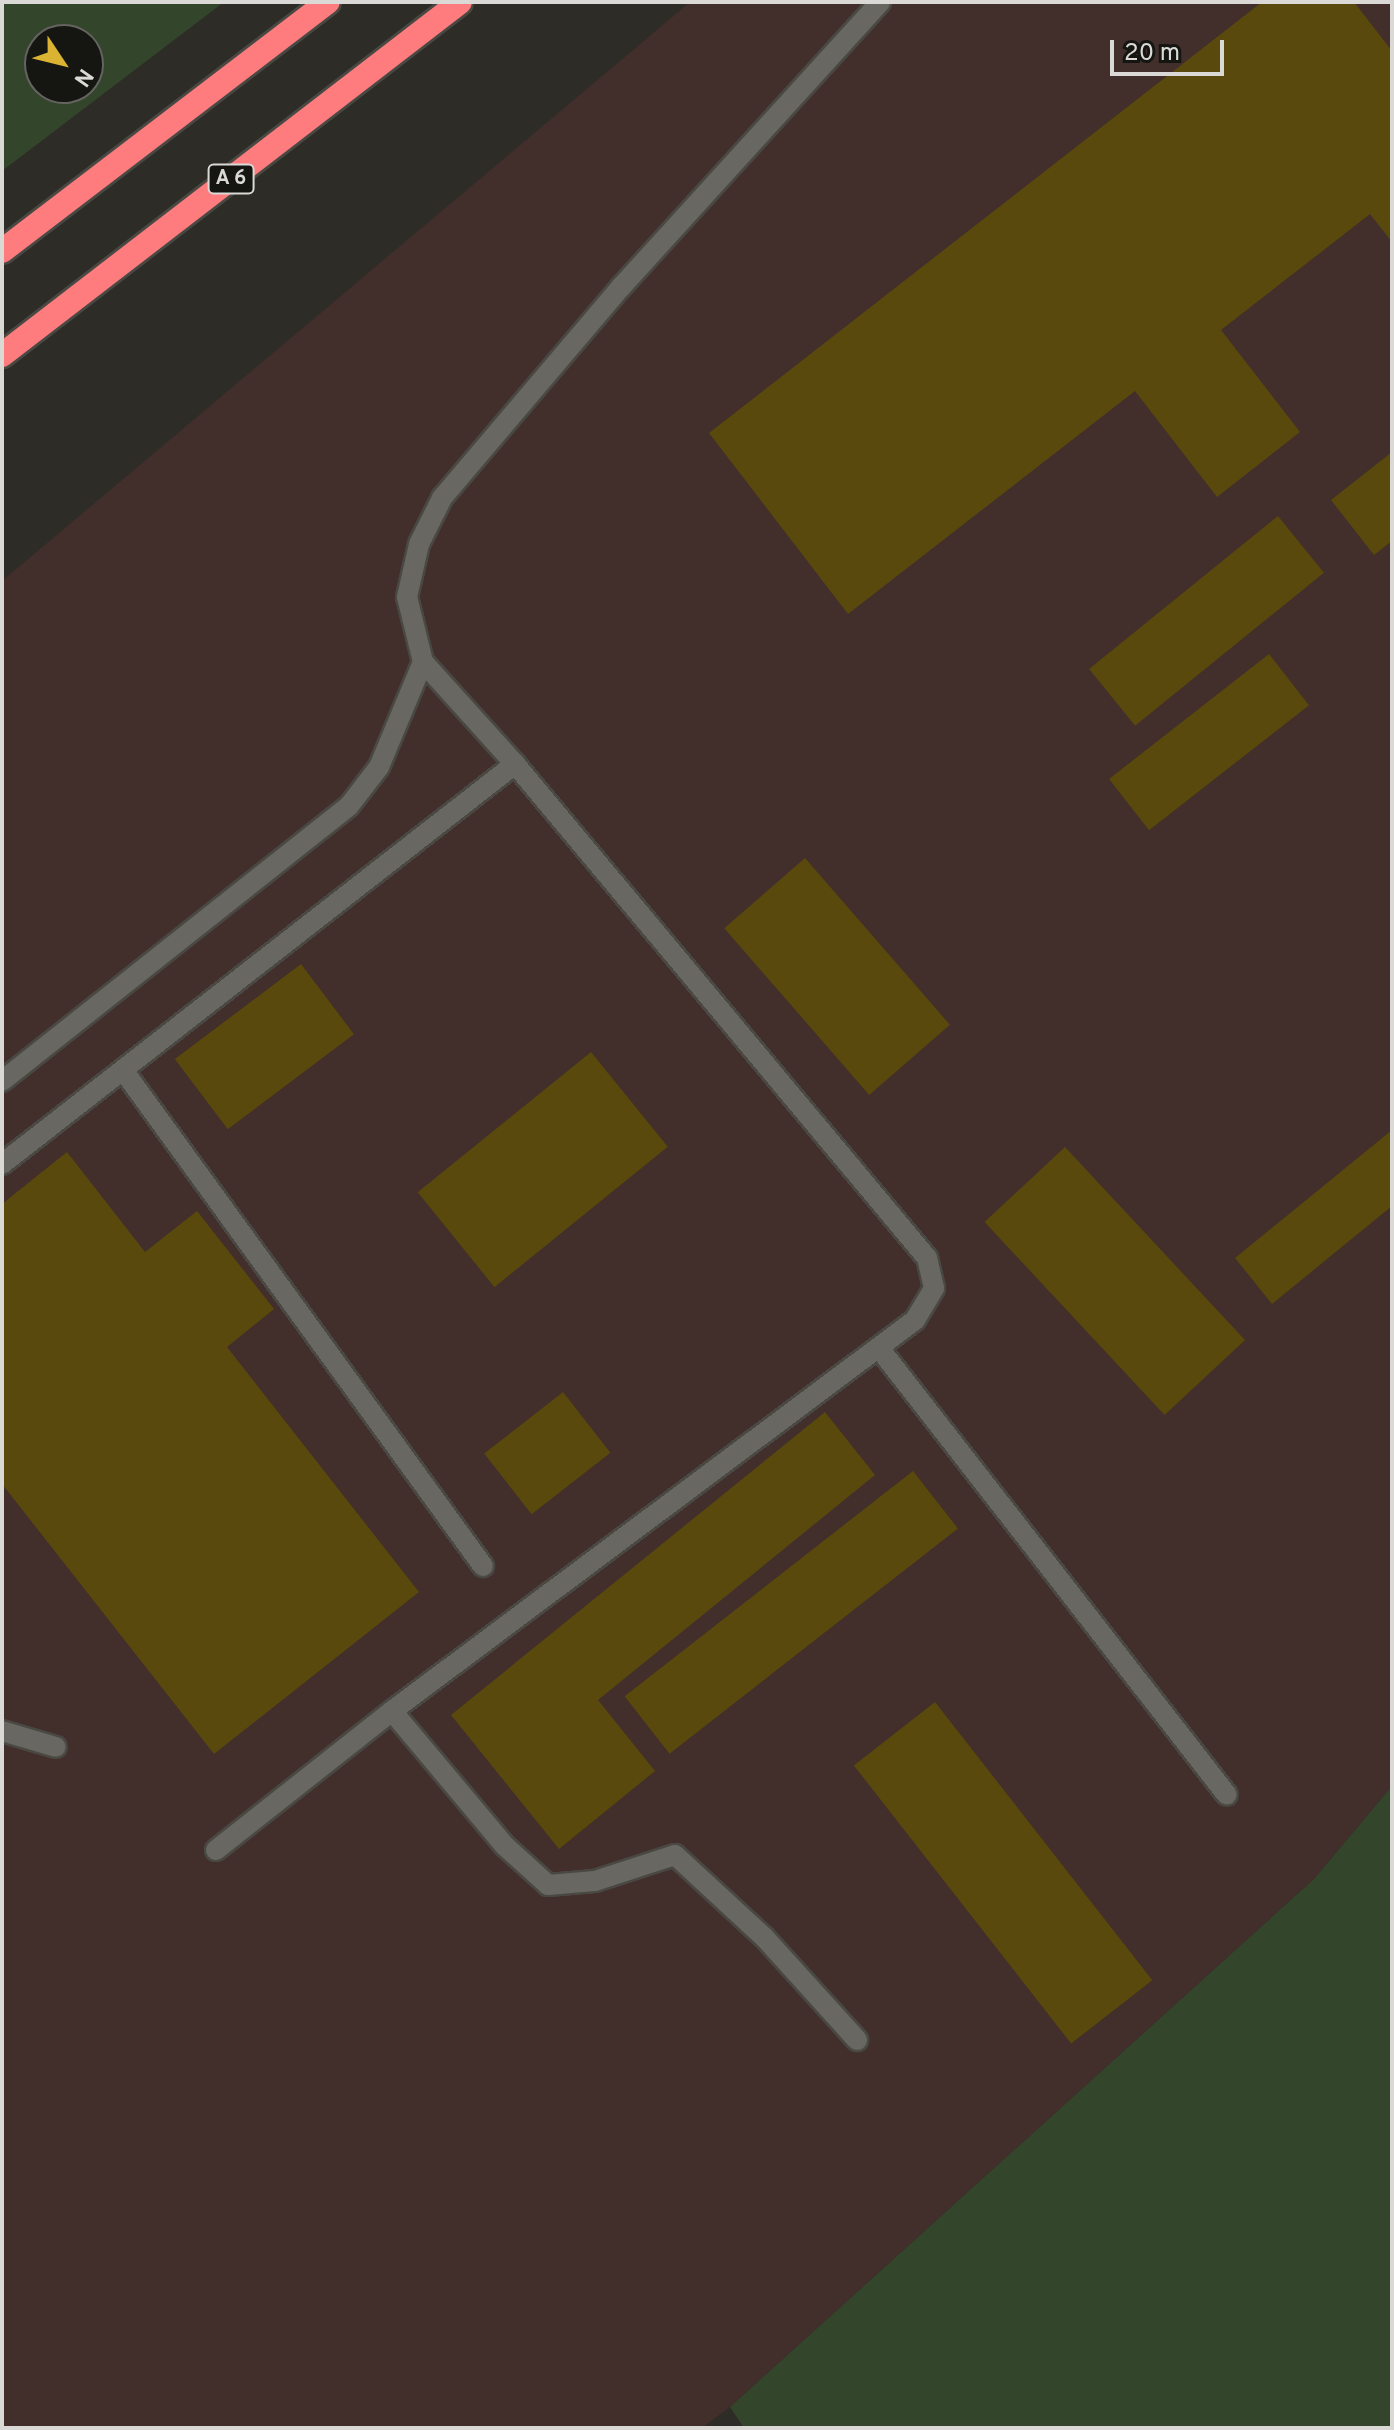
<!DOCTYPE html>
<style>
body{margin:0}
#map{position:relative;width:1394px;height:2430px;overflow:hidden;background:#2e2c27;font-family:Overpass,sans-serif}
div>[style]{position:absolute}
[style*='--x']{left:calc(var(--x)*1px);top:calc(var(--y)*1px);width:calc(var(--w)*1px);rotate:calc(var(--a)*1deg)}
.industrial>*{inset:0;background:#422e2a}
.green>*{inset:0;background:#33452b}
.building>*{inset:0;background:#5a490c;transform-origin:0 0}
.roads{filter:drop-shadow(2px 0 #494843) drop-shadow(-2px 0 #494843) drop-shadow(0 2px #494843) drop-shadow(0 -2px #494843)}
.minor>*{height:20px;margin:-10px;padding:0 10px;transform-origin:10px;border-radius:10px;background:#686761}
.highway>*{height:24px;margin:-12px;padding:0 12px;transform-origin:12px;border-radius:12px;background:#ff7c7e}
span{translate:-50% -50%;white-space:nowrap;text-align:center;line-height:1.15;-webkit-text-stroke:7px #151512;paint-order:stroke}
.shield-label span{padding:2px 6px;background:#151512;border:2px solid;border-radius:6px;-webkit-text-stroke-width:0}
.shield-label{font-size:20px;color:#dad9d5;font-weight:700}
.frame{position:absolute;inset:0;border:4px solid #dad9d5;pointer-events:none}
.north{position:absolute;left:24px;top:24px;width:80px;height:80px;box-sizing:border-box;background:#151512;border:2px solid #646360;border-radius:50%;rotate:125deg;font-size:22px;font-weight:700;line-height:32px;text-align:center;color:#dad9d5}
.north::after{content:'';display:block;margin:auto;width:28px;height:36px;background:#dab333;clip-path:polygon(50% 0,100% 100%,50% 72%,0 100%)}
.scale{position:absolute;left:1110px;top:40px;width:114px;height:36px;box-sizing:border-box;border:4px solid #dad9d5;border-top:0;padding-left:10px;font-size:24px;line-height:28px;white-space:nowrap;color:#dad9d5;-webkit-text-stroke:6px #151512;paint-order:stroke}
</style>
<div id="map">
<div class="industrial">
<div style="clip-path:polygon(690px 2px,1392px 2px,1392px 1786px,1314px 1879px,730px 2407px,702px 2428px,2px 2428px,2px 581px)"></div>
</div>
<div class="green">
<div style="clip-path:polygon(evenodd,2px 2px,224px 2px,2px 171px,2px 2px,40px 40px,88px 40px,88px 88px,40px 88px,40px 40px)"></div>
<div style="clip-path:polygon(1392px 1786px,1392px 2428px,744px 2428px,730px 2407px,1314px 1879px)"></div>
</div>
<div class="building">
<div style="clip-path:polygon(1262px 2px,1354px 2px,1392px 51px,1392px 242px,1370px 214px,1221px 330px,1300px 432px,1217px 497px,1135px 391px,848px 614px,709px 433px)"></div>
<div style="clip-path:polygon(1392px 452px,1392px 541px,1374px 555px,1331px 500px)"></div>
<div style="left:1278px;top:516px;width:73px;height:243px;rotate:51deg"></div>
<div style="left:1269px;top:654px;width:65px;height:203px;rotate:52deg"></div>
<div style="left:805px;top:858px;width:221px;height:107px;rotate:49deg"></div>
<div style="left:301px;top:964px;width:88px;height:158px;rotate:53deg"></div>
<div style="left:591px;top:1052px;width:122px;height:223px;rotate:51deg"></div>
<div style="clip-path:polygon(1392px 1130px,1392px 1206px,1272px 1304px,1235px 1258px)"></div>
<div style="left:1065px;top:1147px;width:264px;height:110px;rotate:47deg"></div>
<div style="clip-path:polygon(67px 1152px,145px 1252px,197px 1211px,274px 1309px,227px 1347px,419px 1592px,214px 1754px,2px 1484px,2px 1204px)"></div>
<div style="left:563px;top:1392px;width:77px;height:100px;rotate:52deg"></div>
<div style="clip-path:polygon(825px 1412px,875px 1475px,598px 1700px,655px 1771px,559px 1849px,451px 1715px)"></div>
<div style="left:913px;top:1471px;width:73px;height:366px;rotate:52deg"></div>
<div style="left:935px;top:1702px;width:353px;height:103px;rotate:52deg"></div>
</div>
<div class="roads">
<div class="minor">
<div style="--x:123;--y:1070;--w:613;--a:54.03"></div>
<div style="--x:2;--y:1081;--w:443;--a:-38.4"></div>
<div style="--x:349;--y:806;--w:49;--a:-52.4"></div>
<div style="--x:379;--y:767;--w:114;--a:-67.3"></div>
<div style="--x:2;--y:1164;--w:651;--a:-37.94"></div>
<div style="--x:879;--y:1348;--w:566;--a:52.1"></div>
<div style="--x:392;--y:1711;--w:176;--a:50.1"></div>
<div style="--x:505;--y:1846;--w:58;--a:42.2"></div>
<div style="--x:548;--y:1885;--w:47;--a:-4.9"></div>
<div style="--x:595;--y:1881;--w:84;--a:-18"></div>
<div style="--x:675;--y:1855;--w:121;--a:42.7"></div>
<div style="--x:764;--y:1937;--w:139;--a:47.9"></div>
<div style="--x:2;--y:1731;--w:56;--a:16.5"></div>
<div style="--x:216;--y:1850;--w:224;--a:-38.3"></div>
<div style="--x:392;--y:1711;--w:653;--a:-36.78"></div>
<div style="--x:915;--y:1320;--w:37;--a:-59"></div>
<div style="--x:934;--y:1288;--w:31;--a:-103"></div>
<div style="--x:927;--y:1258;--w:643;--a:-129.83"></div>
<div style="--x:515;--y:764;--w:137;--a:-132"></div>
<div style="--x:423;--y:662;--w:67;--a:-103.8"></div>
<div style="--x:407;--y:597;--w:54;--a:-77.2"></div>
<div style="--x:419;--y:544;--w:51;--a:-63.4"></div>
<div style="--x:442;--y:498;--w:277;--a:-49.7"></div>
<div style="--x:621;--y:287;--w:385;--a:-47.7"></div>
</div>
<div class="highway">
<div style="--x:2;--y:251;--w:410;--a:-37.4"></div>
<div style="--x:2;--y:355;--w:578;--a:-37.62"></div>
</div>
</div>
<div class="shield-label">
<span style="left:231px;top:179px">A 6</span>
</div>
<div class="frame"></div>
<div class="north">N</div>
<div class="scale">20 m</div>
</div>
